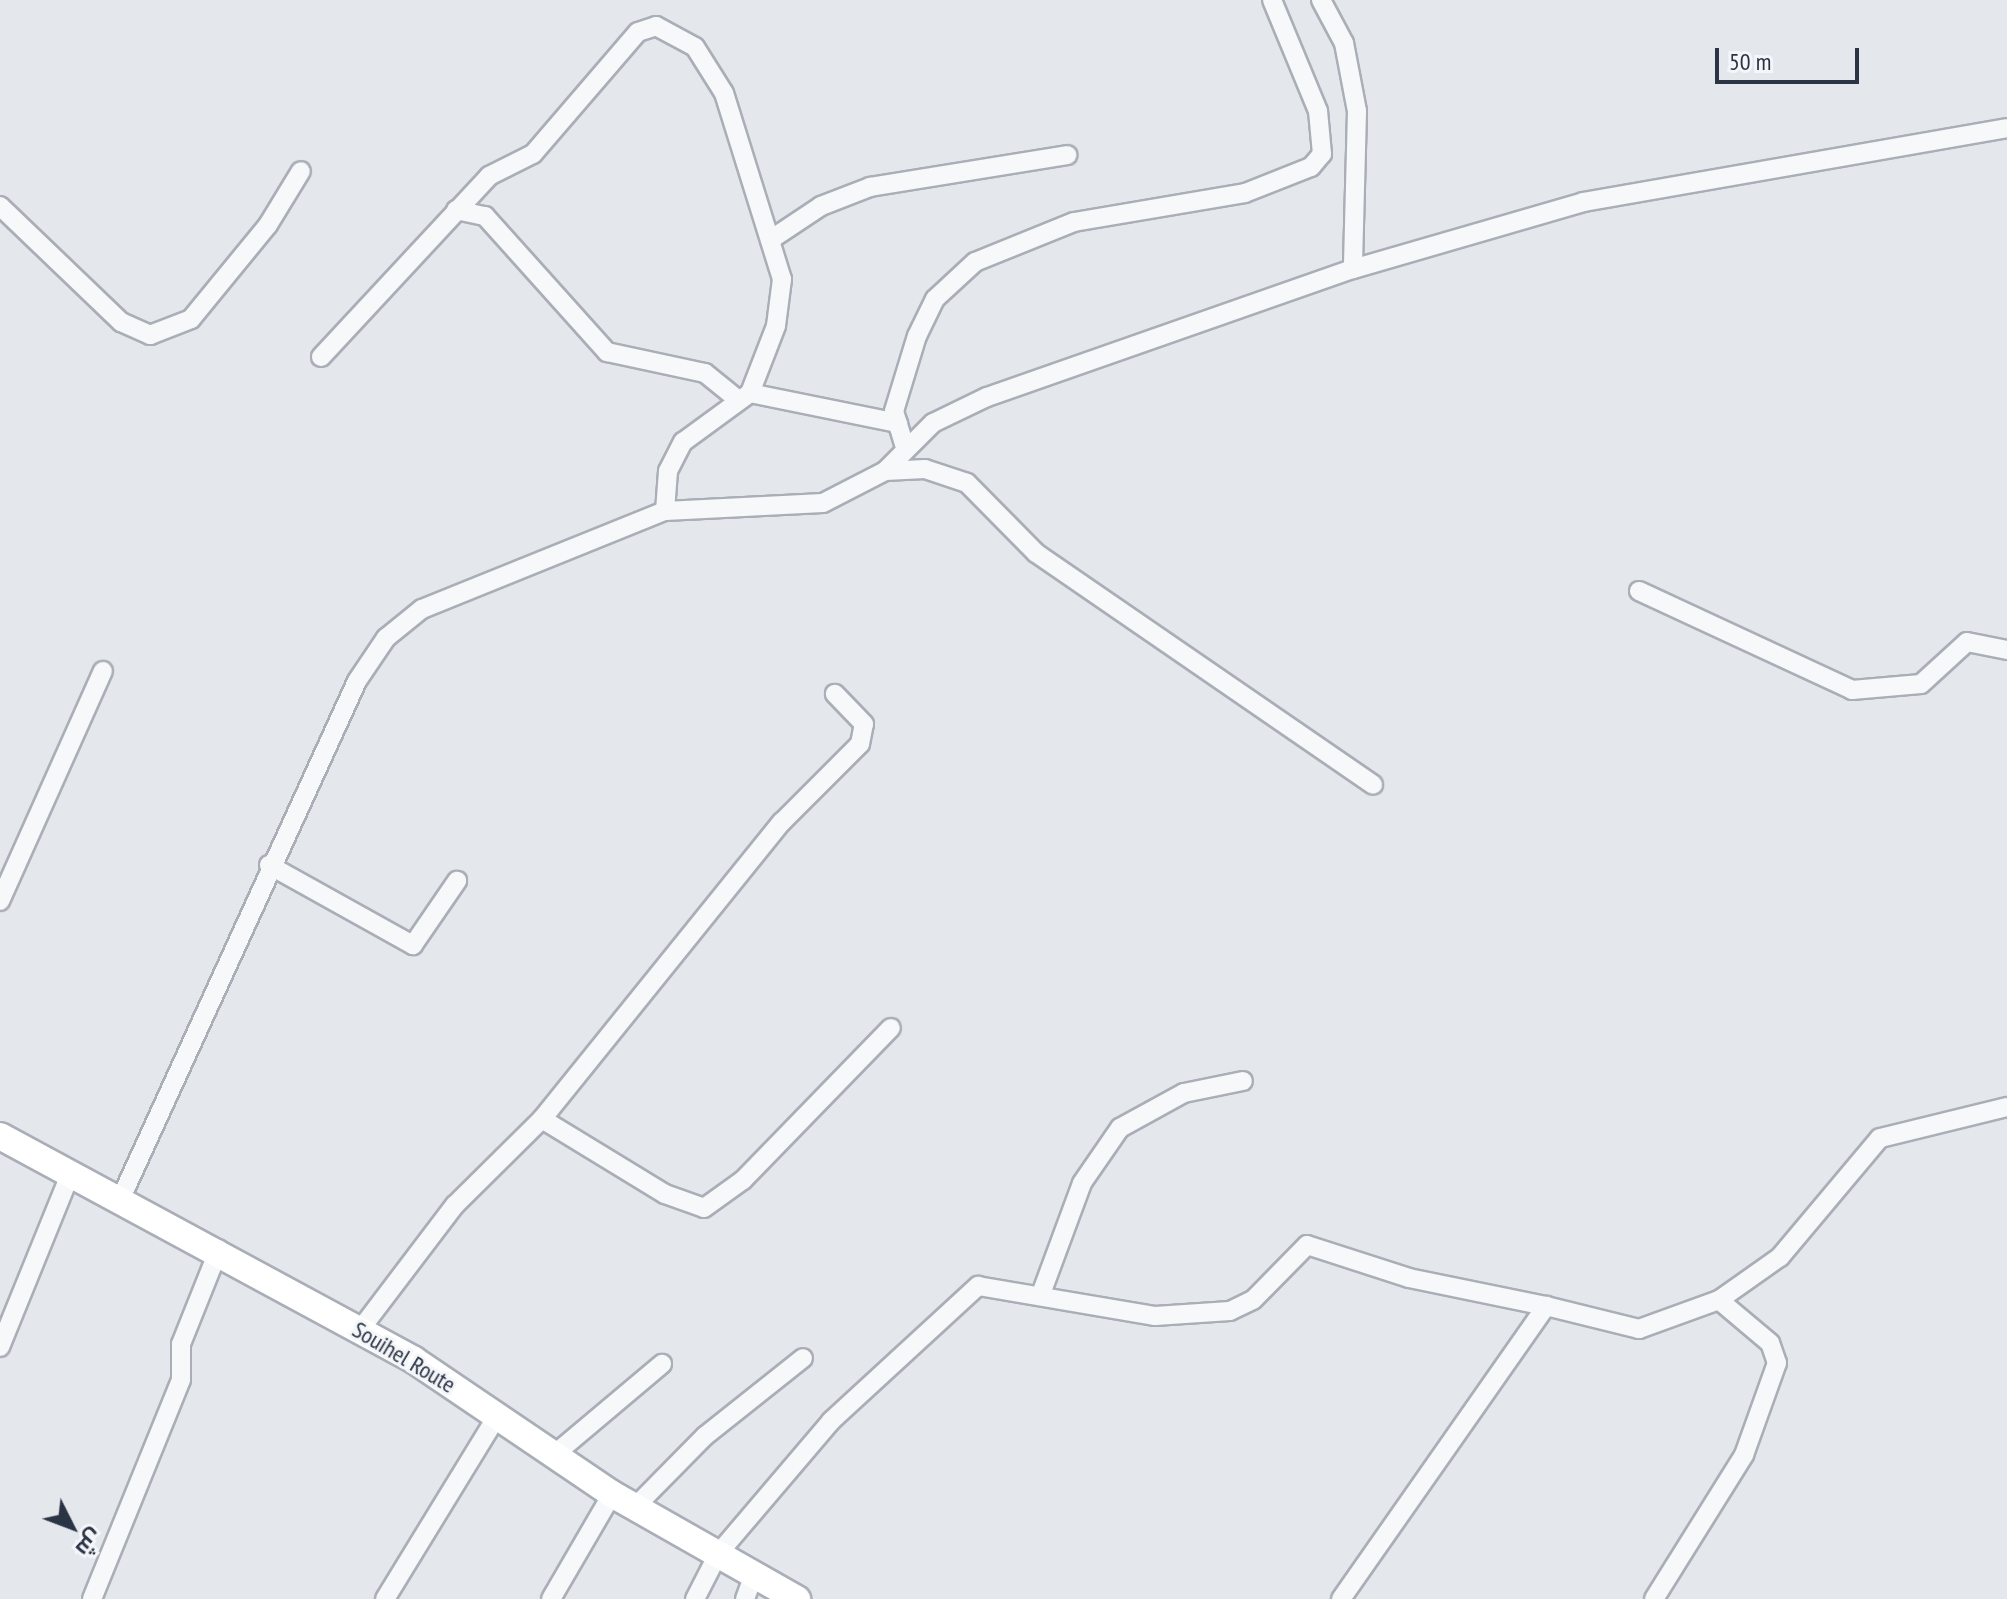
<!DOCTYPE html>
<meta charset="utf-8">
<style>
body{margin:0}
#map{position:relative;width:2007px;height:1599px;overflow:hidden;background:#e4e7ec;font-family:"PT Sans Narrow",Cairo,sans-serif}
div>[style]{position:absolute}
[style*='--x']{left:calc(var(--x)*1px);top:calc(var(--y)*1px);width:calc(var(--w)*1px);rotate:calc(var(--a)*1deg)}
.roads{filter:drop-shadow(2px 0 #a9aeb7) drop-shadow(-2px 0 #a9aeb7) drop-shadow(0 2px #a9aeb7) drop-shadow(0 -2px #a9aeb7)}
.street>*{height:18px;margin:-9px;padding:0 9px;transform-origin:9px;border-radius:9px;background:#f7f8fa}
.secondary>*{height:26px;margin:-13px;padding:0 13px;transform-origin:13px;border-radius:13px;background:#fff}
span{translate:-50% -50%;white-space:nowrap;text-align:center;line-height:1.15;-webkit-text-stroke:6px #f4f6f9;paint-order:stroke}
.street-label{font-size:24px;color:#2b3445}
.north{position:absolute;left:32px;top:1487px;width:80px;height:80px;-webkit-text-stroke:6px #f4f6f9;paint-order:stroke;rotate:132deg;font-size:22px;font-weight:700;line-height:32px;text-align:center;color:#2b3445}
.north::after{content:'';display:block;margin:auto;width:28px;height:36px;background:#2b3445;clip-path:polygon(50% 0,100% 100%,50% 72%,0 100%)}
.scale{position:absolute;left:1715px;top:48px;width:144px;height:36px;box-sizing:border-box;border:4px solid #2b3445;border-top:0;padding-left:10px;font-size:24px;line-height:28px;white-space:nowrap;color:#2b3445;-webkit-text-stroke:6px #f4f6f9;paint-order:stroke}
</style>
<div id="map">
<div class="roads">
<div class="street">
<div style="--x:1321;--y:0;--w:49;--a:61.9"></div>
<div style="--x:1344;--y:43;--w:69;--a:79.2"></div>
<div style="--x:1357;--y:111;--w:158;--a:91.5"></div>
<div style="--x:0;--y:206;--w:168;--a:43.8"></div>
<div style="--x:121;--y:322;--w:32;--a:24"></div>
<div style="--x:150;--y:335;--w:44;--a:-21.3"></div>
<div style="--x:191;--y:319;--w:122;--a:-50.7"></div>
<div style="--x:268;--y:225;--w:63;--a:-58.6"></div>
<div style="--x:456;--y:210;--w:30;--a:12"></div>
<div style="--x:485;--y:216;--w:183;--a:48.1"></div>
<div style="--x:607;--y:352;--w:100;--a:12.1"></div>
<div style="--x:705;--y:373;--w:41;--a:39.1"></div>
<div style="--x:770;--y:240;--w:61;--a:-33.7"></div>
<div style="--x:821;--y:206;--w:53;--a:-21.2"></div>
<div style="--x:870;--y:187;--w:200;--a:-9.2"></div>
<div style="--x:321;--y:357;--w:247;--a:-47.1"></div>
<div style="--x:489;--y:176;--w:49;--a:-26.6"></div>
<div style="--x:533;--y:154;--w:161;--a:-49.3"></div>
<div style="--x:638;--y:32;--w:19;--a:-18"></div>
<div style="--x:656;--y:26;--w:44;--a:28.3"></div>
<div style="--x:695;--y:47;--w:54;--a:57.8"></div>
<div style="--x:724;--y:93;--w:195;--a:72.7"></div>
<div style="--x:782;--y:279;--w:47;--a:97.3"></div>
<div style="--x:776;--y:326;--w:72;--a:111.2"></div>
<div style="--x:904;--y:444;--w:34;--a:-107"></div>
<div style="--x:894;--y:411;--w:78;--a:-73"></div>
<div style="--x:917;--y:336;--w:41;--a:-64.1"></div>
<div style="--x:935;--y:299;--w:54;--a:-42.8"></div>
<div style="--x:975;--y:262;--w:107;--a:-22"></div>
<div style="--x:1074;--y:222;--w:173;--a:-9.6"></div>
<div style="--x:1245;--y:193;--w:71;--a:-21.5"></div>
<div style="--x:1311;--y:167;--w:17;--a:-50"></div>
<div style="--x:1322;--y:154;--w:43;--a:-95.3"></div>
<div style="--x:1318;--y:111;--w:120;--a:-112.5"></div>
<div style="--x:885;--y:471;--w:40;--a:-2.9"></div>
<div style="--x:925;--y:469;--w:44;--a:18.4"></div>
<div style="--x:967;--y:483;--w:98;--a:45.4"></div>
<div style="--x:1036;--y:553;--w:409;--a:34.5"></div>
<div style="--x:665;--y:511;--w:40;--a:-85.7"></div>
<div style="--x:668;--y:471;--w:33;--a:-63"></div>
<div style="--x:683;--y:442;--w:83;--a:-36.2"></div>
<div style="--x:750;--y:393;--w:151;--a:11.5"></div>
<div style="--x:1639;--y:591;--w:235;--a:24.9"></div>
<div style="--x:1852;--y:690;--w:69;--a:-5"></div>
<div style="--x:1921;--y:684;--w:62;--a:-42.4"></div>
<div style="--x:1967;--y:642;--w:41;--a:11.3"></div>
<div style="--x:269;--y:865;--w:165;--a:29.1"></div>
<div style="--x:413;--y:945;--w:78;--a:-55.5"></div>
<div style="--x:0;--y:901;--w:252;--a:-65.9"></div>
<div style="--x:542;--y:1119;--w:144;--a:31.4"></div>
<div style="--x:665;--y:1194;--w:41;--a:19.7"></div>
<div style="--x:704;--y:1208;--w:48;--a:-35.7"></div>
<div style="--x:743;--y:1180;--w:212;--a:-45.8"></div>
<div style="--x:121;--y:1198;--w:568;--a:-65.46"></div>
<div style="--x:357;--y:681;--w:52;--a:-56"></div>
<div style="--x:386;--y:638;--w:46;--a:-38.9"></div>
<div style="--x:422;--y:609;--w:262;--a:-22"></div>
<div style="--x:665;--y:511;--w:158;--a:-2.9"></div>
<div style="--x:823;--y:503;--w:70;--a:-27.3"></div>
<div style="--x:885;--y:471;--w:68;--a:-45"></div>
<div style="--x:933;--y:423;--w:60;--a:-25.7"></div>
<div style="--x:987;--y:397;--w:388;--a:-19.3"></div>
<div style="--x:1353;--y:269;--w:240;--a:-16.2"></div>
<div style="--x:1583;--y:202;--w:430;--a:-9.9"></div>
<div style="--x:1041;--y:1294;--w:118;--a:-69.7"></div>
<div style="--x:1082;--y:1183;--w:67;--a:-55.4"></div>
<div style="--x:1120;--y:1128;--w:73;--a:-28.7"></div>
<div style="--x:1184;--y:1093;--w:60;--a:-11.5"></div>
<div style="--x:360;--y:1330;--w:157;--a:-52.8"></div>
<div style="--x:455;--y:1205;--w:122;--a:-44.7"></div>
<div style="--x:542;--y:1119;--w:382;--a:-51.1"></div>
<div style="--x:782;--y:822;--w:110;--a:-45"></div>
<div style="--x:860;--y:744;--w:20;--a:-79"></div>
<div style="--x:864;--y:724;--w:42;--a:-134"></div>
<div style="--x:0;--y:1347;--w:189;--a:-67.9"></div>
<div style="--x:555;--y:1454;--w:140;--a:-40.1"></div>
<div style="--x:635;--y:1507;--w:100;--a:-45.4"></div>
<div style="--x:705;--y:1436;--w:125;--a:-38.5"></div>
<div style="--x:92;--y:1599;--w:236;--a:-67.9"></div>
<div style="--x:181;--y:1380;--w:36;--a:-90"></div>
<div style="--x:181;--y:1344;--w:102;--a:-68.2"></div>
<div style="--x:385;--y:1599;--w:215;--a:-58.5"></div>
<div style="--x:551;--y:1599;--w:121;--a:-59.8"></div>
<div style="--x:695;--y:1599;--w:51;--a:-62.9"></div>
<div style="--x:718;--y:1554;--w:175;--a:-49.6"></div>
<div style="--x:831;--y:1421;--w:200;--a:-42.6"></div>
<div style="--x:978;--y:1286;--w:180;--a:9.6"></div>
<div style="--x:1155;--y:1316;--w:75;--a:-3.8"></div>
<div style="--x:1230;--y:1311;--w:25;--a:-26"></div>
<div style="--x:1253;--y:1300;--w:77;--a:-45.5"></div>
<div style="--x:1307;--y:1245;--w:107;--a:17.9"></div>
<div style="--x:1409;--y:1278;--w:140;--a:11.6"></div>
<div style="--x:745;--y:1599;--w:27;--a:-70"></div>
<div style="--x:1341;--y:1599;--w:358;--a:-55"></div>
<div style="--x:1546;--y:1306;--w:96;--a:13.9"></div>
<div style="--x:1639;--y:1329;--w:85;--a:-19.9"></div>
<div style="--x:1719;--y:1300;--w:75;--a:-35.2"></div>
<div style="--x:1780;--y:1257;--w:155;--a:-50"></div>
<div style="--x:1880;--y:1138;--w:131;--a:-13.7"></div>
<div style="--x:1654;--y:1599;--w:170;--a:-58"></div>
<div style="--x:1744;--y:1455;--w:98;--a:-70.3"></div>
<div style="--x:1777;--y:1363;--w:21;--a:-109"></div>
<div style="--x:1770;--y:1343;--w:67;--a:-139.9"></div>
</div>
<div class="secondary">
<div style="--x:0;--y:1136;--w:471;--a:28.4"></div>
<div style="--x:414;--y:1360;--w:239;--a:34.1"></div>
<div style="--x:612;--y:1494;--w:213;--a:29.6"></div>
</div>
</div>
<div class="street-label">
<span style="left:404px;top:1357px;rotate:31deg">Souihel Route</span>
</div>
<div class="north">ش</div>
<div class="scale">50 m</div>
</div>
